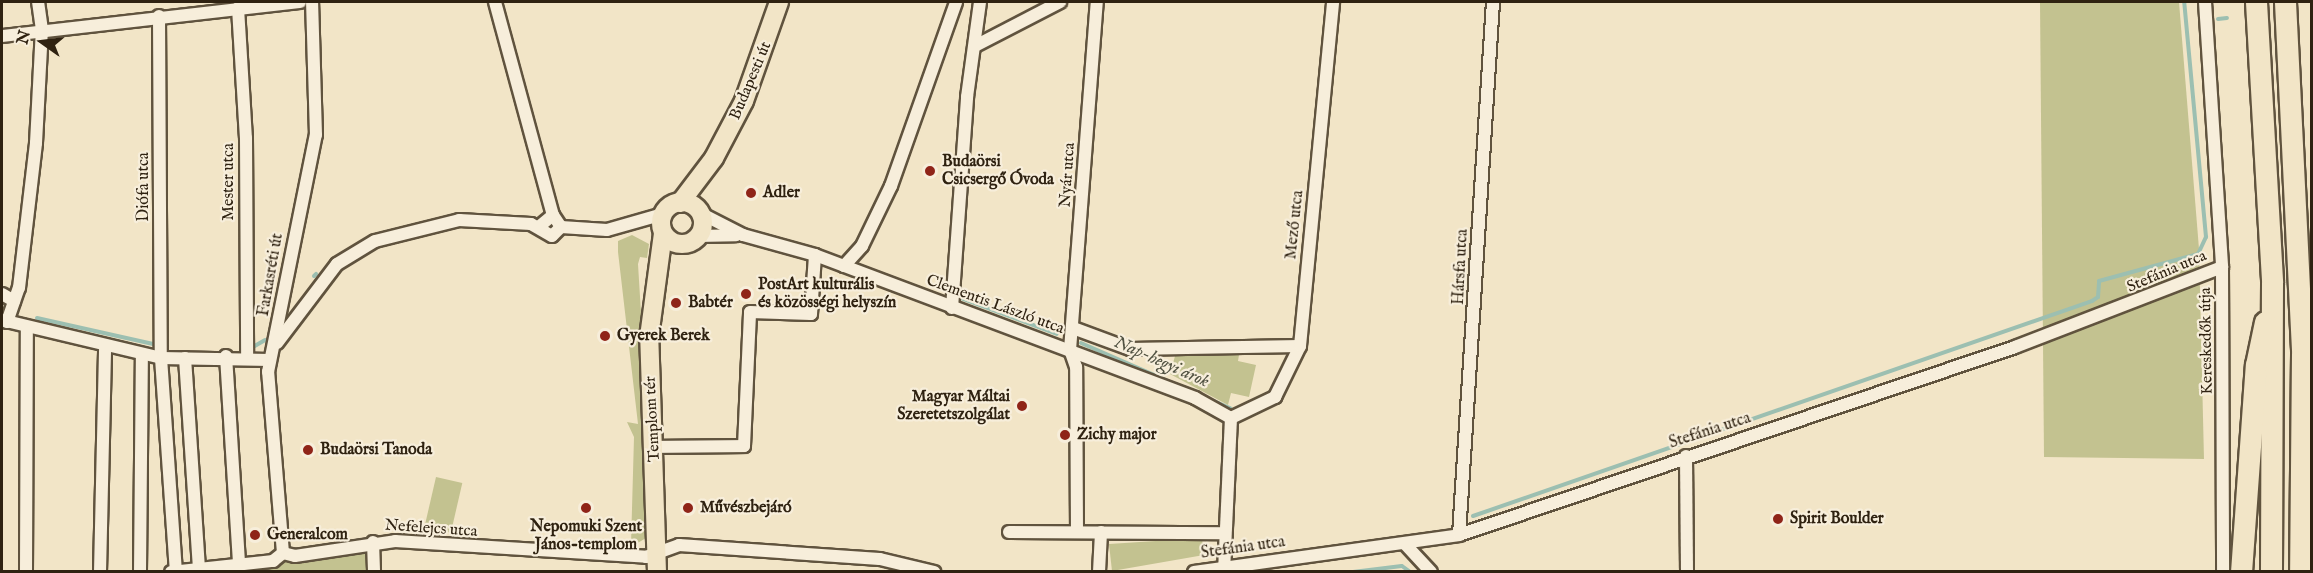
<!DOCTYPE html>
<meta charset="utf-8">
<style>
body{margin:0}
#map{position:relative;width:2313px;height:573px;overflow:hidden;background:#f2e5c7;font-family:"IM FELL English",serif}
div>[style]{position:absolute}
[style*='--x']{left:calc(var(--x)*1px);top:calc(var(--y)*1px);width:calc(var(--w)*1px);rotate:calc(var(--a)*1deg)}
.green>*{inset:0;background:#c3c290;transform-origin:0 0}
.stream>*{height:4px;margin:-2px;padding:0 2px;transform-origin:2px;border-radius:2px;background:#9cbfb1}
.roads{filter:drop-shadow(2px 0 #60533e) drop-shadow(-2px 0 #60533e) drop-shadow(0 2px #60533e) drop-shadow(0 -2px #60533e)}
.minor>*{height:12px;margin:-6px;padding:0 6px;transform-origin:6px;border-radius:6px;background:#f7eedb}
.primary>*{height:18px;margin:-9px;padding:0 9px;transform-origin:9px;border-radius:9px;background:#f2e5c7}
.primary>.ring{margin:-9px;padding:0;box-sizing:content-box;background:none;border:18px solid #f2e5c7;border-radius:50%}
.motorway>*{height:21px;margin:-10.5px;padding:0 10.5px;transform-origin:10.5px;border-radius:10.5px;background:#f2e5c7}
.dots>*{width:16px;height:16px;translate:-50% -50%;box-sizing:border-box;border:3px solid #f7eedb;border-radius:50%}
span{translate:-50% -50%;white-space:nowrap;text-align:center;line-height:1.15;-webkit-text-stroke:4.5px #f7eedb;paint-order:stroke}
.street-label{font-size:16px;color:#2f2211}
.poi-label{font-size:16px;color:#2f2211;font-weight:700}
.left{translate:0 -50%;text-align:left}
.right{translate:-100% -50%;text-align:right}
.water-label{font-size:18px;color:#505141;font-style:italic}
.frame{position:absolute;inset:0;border:3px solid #2f2211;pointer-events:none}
.north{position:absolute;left:12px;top:12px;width:60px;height:60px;-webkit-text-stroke:4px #f7eedb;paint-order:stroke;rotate:284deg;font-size:16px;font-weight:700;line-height:24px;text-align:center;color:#2f2211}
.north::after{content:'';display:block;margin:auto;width:21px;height:27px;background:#2f2211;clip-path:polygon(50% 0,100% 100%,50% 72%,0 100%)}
</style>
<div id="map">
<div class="green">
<div style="clip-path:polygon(2040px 2px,2179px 2px,2199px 249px,2204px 459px,2044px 457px)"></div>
<div style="clip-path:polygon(632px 235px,649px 244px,647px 258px,640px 257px,638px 264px,649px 444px,646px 538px,636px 544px,631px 544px,634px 437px,627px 422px,638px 424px,618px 252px,618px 241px)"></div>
<div style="clip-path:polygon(1239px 355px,1238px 361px,1256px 365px,1249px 397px,1231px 393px,1228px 405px,1170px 374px,1175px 356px)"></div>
<div style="left:436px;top:477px;width:27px;height:51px;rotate:13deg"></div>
<div style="clip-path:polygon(1202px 538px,1204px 555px,1112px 571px,1109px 544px)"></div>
<div style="clip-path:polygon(373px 542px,374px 571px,171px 572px)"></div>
</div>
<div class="stream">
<div style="--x:2218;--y:19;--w:9;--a:-6"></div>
<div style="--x:314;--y:276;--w:3;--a:-45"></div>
<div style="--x:963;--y:299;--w:100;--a:20.4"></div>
<div style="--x:2;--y:301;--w:3;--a:45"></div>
<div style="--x:37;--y:318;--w:119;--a:12.6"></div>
<div style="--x:1081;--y:343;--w:163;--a:23.6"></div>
<div style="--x:253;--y:347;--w:14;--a:-30"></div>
<div style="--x:1473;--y:516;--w:655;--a:-19.15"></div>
<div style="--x:2092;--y:301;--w:7;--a:-34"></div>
<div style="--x:2098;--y:297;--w:16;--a:-86"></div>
<div style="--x:2099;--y:281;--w:103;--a:-15.3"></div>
<div style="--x:2198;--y:254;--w:19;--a:-65"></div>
<div style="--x:2206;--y:237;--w:236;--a:-95.3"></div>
<div style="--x:1353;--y:572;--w:49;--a:-7"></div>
<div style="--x:1402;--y:566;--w:9;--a:36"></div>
</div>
<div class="roads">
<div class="minor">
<div style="--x:495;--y:2;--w:221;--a:74.8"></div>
<div style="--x:2205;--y:2;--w:266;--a:86.3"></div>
<div style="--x:2222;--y:267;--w:305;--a:89.8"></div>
<div style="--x:238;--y:8;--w:130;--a:86.5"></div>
<div style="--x:246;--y:138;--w:218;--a:89.7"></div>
<div style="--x:159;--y:16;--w:342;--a:89.7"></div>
<div style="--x:161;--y:358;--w:214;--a:86"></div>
<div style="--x:2;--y:36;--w:300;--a:-6.5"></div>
<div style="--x:975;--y:46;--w:96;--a:-27.4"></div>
<div style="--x:704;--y:215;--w:44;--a:27.1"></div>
<div style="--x:743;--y:235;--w:75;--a:15.5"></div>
<div style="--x:815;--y:255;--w:406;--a:20.6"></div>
<div style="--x:1195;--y:398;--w:41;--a:29.1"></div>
<div style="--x:561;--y:227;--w:46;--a:3.7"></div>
<div style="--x:607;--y:230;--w:58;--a:-15.9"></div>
<div style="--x:697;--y:236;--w:39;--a:-1"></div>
<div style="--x:844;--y:266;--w:27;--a:-48"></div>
<div style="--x:862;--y:246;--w:67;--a:-64.2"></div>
<div style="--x:891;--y:186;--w:195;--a:-70.5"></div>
<div style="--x:2;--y:294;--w:14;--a:30"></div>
<div style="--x:952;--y:308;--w:212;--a:-85.9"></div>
<div style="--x:967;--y:97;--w:96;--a:-82.2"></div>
<div style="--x:2;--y:320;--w:163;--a:13.4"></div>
<div style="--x:161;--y:358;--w:109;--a:1.1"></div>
<div style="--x:7;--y:322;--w:36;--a:-71"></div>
<div style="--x:19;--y:288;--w:146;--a:-83.3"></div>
<div style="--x:36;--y:143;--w:113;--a:-87"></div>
<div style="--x:42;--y:30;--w:28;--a:-98"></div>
<div style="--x:1073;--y:328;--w:61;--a:20.2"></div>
<div style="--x:1130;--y:349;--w:170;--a:-1"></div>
<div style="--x:277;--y:343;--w:99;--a:-52.8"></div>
<div style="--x:337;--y:264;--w:44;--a:-31.2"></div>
<div style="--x:375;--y:241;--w:87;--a:-14"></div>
<div style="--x:459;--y:220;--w:72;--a:3.2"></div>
<div style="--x:531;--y:224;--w:24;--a:30"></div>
<div style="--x:552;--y:236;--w:13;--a:-45"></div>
<div style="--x:561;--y:227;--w:14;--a:-124"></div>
<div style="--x:553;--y:215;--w:17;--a:140"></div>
<div style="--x:226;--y:356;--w:209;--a:86.4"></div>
<div style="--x:185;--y:358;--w:211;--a:86.2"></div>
<div style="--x:1231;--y:418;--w:49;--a:-25.5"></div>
<div style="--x:1275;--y:397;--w:57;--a:-63.9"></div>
<div style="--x:1300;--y:346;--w:346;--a:-84.5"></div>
<div style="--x:653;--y:447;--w:91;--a:-0.6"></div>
<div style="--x:744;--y:446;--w:134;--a:-87.4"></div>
<div style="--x:750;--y:312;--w:61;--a:1.9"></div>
<div style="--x:811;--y:314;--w:59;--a:-86.1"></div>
<div style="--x:1686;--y:456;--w:116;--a:89.5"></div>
<div style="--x:1077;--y:531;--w:164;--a:-90.3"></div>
<div style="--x:1076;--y:367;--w:18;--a:-109"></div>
<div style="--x:1070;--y:350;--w:349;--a:-85.6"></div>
<div style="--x:1009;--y:532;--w:216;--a:0.3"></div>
<div style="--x:1459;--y:535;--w:534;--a:-86.35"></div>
<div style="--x:373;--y:542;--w:30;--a:88"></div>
<div style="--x:1405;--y:544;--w:38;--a:47"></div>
<div style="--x:283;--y:553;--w:12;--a:14"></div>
<div style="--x:295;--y:556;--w:101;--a:-8.5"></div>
<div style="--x:395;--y:541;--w:252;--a:3.6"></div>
<div style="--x:646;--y:557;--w:35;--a:-20"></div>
<div style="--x:679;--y:545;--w:201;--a:4"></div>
<div style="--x:880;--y:559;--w:56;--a:13.5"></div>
<div style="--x:283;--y:553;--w:182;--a:-94.7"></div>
<div style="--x:268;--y:372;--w:242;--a:-78.6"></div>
<div style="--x:316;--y:135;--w:133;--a:-91.7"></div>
<div style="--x:26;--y:572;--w:245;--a:-89.8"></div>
<div style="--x:100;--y:572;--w:225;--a:-88.7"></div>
<div style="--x:140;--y:572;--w:217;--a:-89.5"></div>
<div style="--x:171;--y:572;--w:103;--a:-6.2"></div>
<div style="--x:273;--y:561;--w:13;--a:-39"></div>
<div style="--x:1099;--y:572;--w:40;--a:-87.1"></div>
<div style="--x:1194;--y:572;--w:268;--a:-7.9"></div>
<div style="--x:1459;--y:535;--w:587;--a:-18.68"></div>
<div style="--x:2015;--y:347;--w:222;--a:-21.1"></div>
<div style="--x:1224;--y:572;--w:154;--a:-87.4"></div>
</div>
<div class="primary">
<div class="ring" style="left:661px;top:202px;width:24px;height:24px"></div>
<div style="--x:680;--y:203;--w:56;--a:-52.9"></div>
<div style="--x:714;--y:158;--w:64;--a:-62.2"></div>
<div style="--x:744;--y:101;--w:105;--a:-70.5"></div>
<div style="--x:657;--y:572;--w:235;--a:-91.9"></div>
<div style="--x:649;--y:337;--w:104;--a:-82.3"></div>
</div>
<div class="motorway">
<div style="--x:2256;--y:2;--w:281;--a:86.7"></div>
<div style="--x:2272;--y:283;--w:289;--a:90.2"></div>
<div style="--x:2285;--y:2;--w:352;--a:87.2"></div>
<div style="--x:2302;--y:354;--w:218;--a:90.5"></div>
<div style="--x:2241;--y:572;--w:208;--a:-85.9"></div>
<div style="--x:2256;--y:365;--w:44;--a:-78.2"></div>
</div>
</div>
<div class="dots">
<div style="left:930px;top:171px;background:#8f2418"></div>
<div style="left:751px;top:193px;background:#8f2418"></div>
<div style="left:746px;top:294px;background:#8f2418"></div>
<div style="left:676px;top:303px;background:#8f2418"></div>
<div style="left:605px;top:336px;background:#8f2418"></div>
<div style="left:1022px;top:406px;background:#8f2418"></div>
<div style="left:1065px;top:435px;background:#8f2418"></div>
<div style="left:308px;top:450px;background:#8f2418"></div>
<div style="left:586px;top:508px;background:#8f2418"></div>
<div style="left:688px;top:508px;background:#8f2418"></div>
<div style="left:1778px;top:519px;background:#8f2418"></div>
<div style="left:255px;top:535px;background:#8f2418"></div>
</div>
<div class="street-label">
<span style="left:751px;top:81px;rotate:-67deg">Budapesti út</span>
<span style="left:1068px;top:175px;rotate:-86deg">Nyár utca</span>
<span style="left:229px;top:182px;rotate:-90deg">Mester utca</span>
<span style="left:144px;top:187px;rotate:-90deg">Diófa utca</span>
<span style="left:1295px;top:225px;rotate:-84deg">Mező utca</span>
<span style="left:1461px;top:267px;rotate:-87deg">Hársfa utca</span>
<span style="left:2167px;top:272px;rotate:-23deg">Stefánia utca</span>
<span style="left:271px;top:275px;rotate:-80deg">Farkasréti út</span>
<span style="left:995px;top:305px;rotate:20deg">Clementis László utca</span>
<span style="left:2207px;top:341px;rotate:-91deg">Kereskedők útja</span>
<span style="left:653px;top:419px;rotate:-93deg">Templom tér</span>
<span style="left:1710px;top:431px;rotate:-18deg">Stefánia utca</span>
<span style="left:431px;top:529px;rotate:4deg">Nefelejcs utca</span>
<span style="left:1243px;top:548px;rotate:-8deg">Stefánia utca</span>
</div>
<div class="poi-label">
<span class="left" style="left:942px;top:171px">Budaörsi<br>Csicsergő Óvoda</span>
<span class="left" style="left:763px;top:193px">Adler</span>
<span class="left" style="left:758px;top:294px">PostArt kulturális<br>és közösségi helyszín</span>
<span class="left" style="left:688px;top:303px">Babtér</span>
<span class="left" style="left:617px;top:336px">Gyerek Berek</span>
<span class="right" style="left:1010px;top:406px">Magyar Máltai<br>Szeretetszolgálat</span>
<span class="left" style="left:1077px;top:435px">Zichy major</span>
<span class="left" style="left:320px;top:450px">Budaörsi Tanoda</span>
<span class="left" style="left:700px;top:508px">Művészbejáró</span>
<span class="left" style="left:1790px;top:519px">Spirit Boulder</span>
<span style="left:586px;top:536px">Nepomuki Szent<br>János-templom</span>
<span class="left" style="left:267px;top:535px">Generalcom</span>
</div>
<div class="water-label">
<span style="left:1161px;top:363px;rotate:24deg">Nap-hegyi árok</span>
</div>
<div class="frame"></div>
<div class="north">N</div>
</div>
